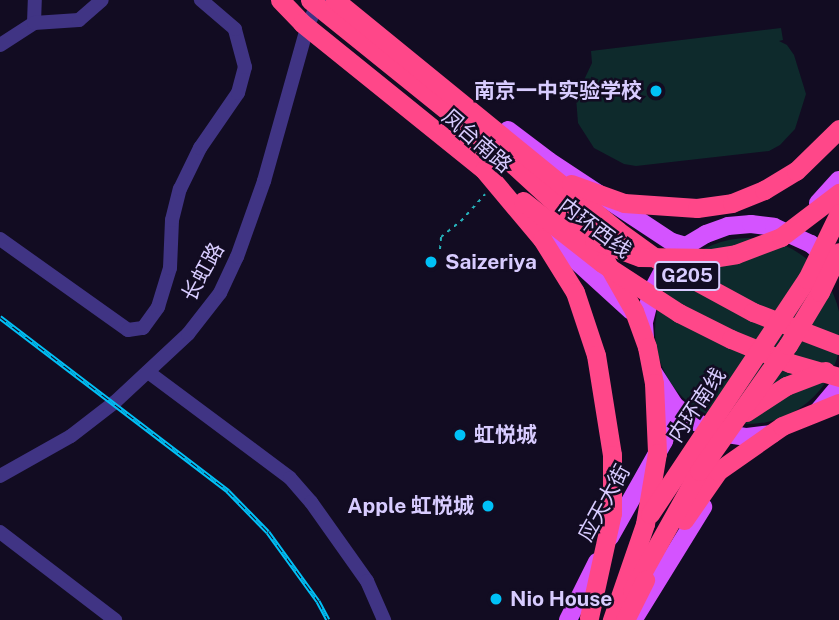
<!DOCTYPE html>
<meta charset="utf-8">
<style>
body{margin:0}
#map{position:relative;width:839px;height:620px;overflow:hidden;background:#120c22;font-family:"Public Sans","Noto Sans SC",sans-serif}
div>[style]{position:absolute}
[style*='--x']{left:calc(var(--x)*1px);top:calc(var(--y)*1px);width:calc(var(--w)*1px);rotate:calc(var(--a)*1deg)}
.green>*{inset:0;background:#0e2a2c}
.round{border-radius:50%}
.path>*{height:2px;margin-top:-1px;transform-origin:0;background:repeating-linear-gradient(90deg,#26b1ba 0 3.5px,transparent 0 8.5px)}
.minor>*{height:14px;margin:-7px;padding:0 7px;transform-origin:7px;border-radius:7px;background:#403484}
.major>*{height:18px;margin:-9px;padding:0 9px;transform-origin:9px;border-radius:9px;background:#d453ff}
.highway>*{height:19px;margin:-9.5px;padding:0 9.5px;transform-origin:9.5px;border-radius:9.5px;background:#ff4789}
.rail>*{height:5px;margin-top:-2.5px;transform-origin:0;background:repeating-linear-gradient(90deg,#120c22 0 8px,#00c1f7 0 16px);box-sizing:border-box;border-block:2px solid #00c1f7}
.dots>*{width:19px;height:19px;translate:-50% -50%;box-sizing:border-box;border:4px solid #120c22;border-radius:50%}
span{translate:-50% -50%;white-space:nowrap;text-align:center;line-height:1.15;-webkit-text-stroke:5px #120c22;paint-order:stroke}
.shield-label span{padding:2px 5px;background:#120c22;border:2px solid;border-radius:5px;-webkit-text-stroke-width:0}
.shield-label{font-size:19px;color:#d8ccff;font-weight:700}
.poi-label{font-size:21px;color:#d8ccff;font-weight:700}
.right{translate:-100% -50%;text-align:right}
.left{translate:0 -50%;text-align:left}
.street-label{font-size:21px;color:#d8ccff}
</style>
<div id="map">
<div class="green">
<div style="clip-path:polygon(781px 28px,783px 40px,779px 41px,787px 45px,794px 55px,806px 94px,795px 129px,780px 145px,769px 151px,636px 166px,624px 164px,594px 148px,578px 123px,576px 97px,592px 63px,591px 51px)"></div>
<div class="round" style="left:655px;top:238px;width:186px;height:186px"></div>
</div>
<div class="path">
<div style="--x:440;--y:249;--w:12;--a:-85"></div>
<div style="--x:441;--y:237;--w:26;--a:-39"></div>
<div style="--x:461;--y:221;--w:36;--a:-48"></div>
</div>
<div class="minor">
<div style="--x:34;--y:23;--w:23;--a:-88"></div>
<div style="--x:0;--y:45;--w:40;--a:-32.9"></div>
<div style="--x:34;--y:23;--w:45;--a:-3.8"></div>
<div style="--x:79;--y:20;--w:30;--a:-41"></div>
<div style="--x:0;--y:239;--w:157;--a:35.4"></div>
<div style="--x:128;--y:330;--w:15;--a:-8"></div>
<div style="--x:143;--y:328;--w:26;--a:-54"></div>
<div style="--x:158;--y:307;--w:41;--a:-72.9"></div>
<div style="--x:170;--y:268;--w:48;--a:-87.6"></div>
<div style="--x:172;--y:220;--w:32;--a:-76"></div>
<div style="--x:180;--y:189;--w:46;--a:-64"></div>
<div style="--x:200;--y:148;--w:67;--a:-55.4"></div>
<div style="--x:238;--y:93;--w:27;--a:-75"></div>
<div style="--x:245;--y:67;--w:39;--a:-105"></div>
<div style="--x:235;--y:29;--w:45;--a:-139.5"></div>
<div style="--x:148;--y:372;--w:177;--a:36.7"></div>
<div style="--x:290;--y:478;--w:32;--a:49"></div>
<div style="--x:311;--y:502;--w:97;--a:54.7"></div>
<div style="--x:367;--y:581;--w:43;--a:66.4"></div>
<div style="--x:0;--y:476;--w:81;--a:-29.4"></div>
<div style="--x:71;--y:436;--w:56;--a:-37.7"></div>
<div style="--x:115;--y:402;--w:100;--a:-43"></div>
<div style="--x:188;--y:334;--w:52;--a:-52"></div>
<div style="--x:220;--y:293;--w:40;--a:-65"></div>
<div style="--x:237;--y:257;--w:81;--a:-70.4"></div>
<div style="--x:264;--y:181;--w:163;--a:-74.3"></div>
<div style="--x:308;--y:24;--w:27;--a:-63"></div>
<div style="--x:0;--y:532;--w:145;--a:37.4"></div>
</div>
<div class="major">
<div style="--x:508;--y:130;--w:51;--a:37.1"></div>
<div style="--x:549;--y:161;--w:147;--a:33.4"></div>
<div style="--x:672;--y:242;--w:15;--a:16"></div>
<div style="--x:818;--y:203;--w:31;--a:-48"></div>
<div style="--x:538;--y:226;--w:126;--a:42.4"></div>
<div style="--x:645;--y:338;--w:16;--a:-94"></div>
<div style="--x:644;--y:322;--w:30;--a:-76"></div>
<div style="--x:651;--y:293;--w:30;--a:-62"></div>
<div style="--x:665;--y:267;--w:30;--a:-45"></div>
<div style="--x:686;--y:246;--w:23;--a:-31"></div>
<div style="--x:706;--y:234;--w:23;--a:-20"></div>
<div style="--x:728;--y:226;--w:23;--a:-5"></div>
<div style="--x:751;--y:224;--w:23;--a:7"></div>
<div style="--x:774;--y:227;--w:41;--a:24.7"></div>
<div style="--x:811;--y:244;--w:23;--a:41"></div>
<div style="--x:653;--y:372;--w:40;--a:57.1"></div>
<div style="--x:675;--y:406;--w:26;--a:37"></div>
<div style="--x:696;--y:422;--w:27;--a:24"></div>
<div style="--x:721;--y:433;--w:26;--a:9"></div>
<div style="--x:747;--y:437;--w:26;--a:-7"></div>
<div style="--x:819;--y:410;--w:31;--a:-50"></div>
<div style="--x:610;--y:537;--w:110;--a:-60.6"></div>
<div style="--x:664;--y:441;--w:37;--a:-73"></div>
<div style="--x:637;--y:614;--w:126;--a:-58.3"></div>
<div style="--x:568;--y:620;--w:65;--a:-63.4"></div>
</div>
<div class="highway">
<div style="--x:280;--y:0;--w:32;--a:46"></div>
<div style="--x:302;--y:23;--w:234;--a:38.9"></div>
<div style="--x:484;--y:170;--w:90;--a:50"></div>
<div style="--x:542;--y:239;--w:62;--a:58.1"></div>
<div style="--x:575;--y:292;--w:66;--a:71.6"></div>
<div style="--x:596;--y:355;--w:101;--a:80.9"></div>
<div style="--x:612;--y:455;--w:58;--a:90"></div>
<div style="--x:612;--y:513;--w:107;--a:102.4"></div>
<div style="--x:310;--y:0;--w:253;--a:38.9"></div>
<div style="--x:507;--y:159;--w:115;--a:42.5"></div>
<div style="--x:592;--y:237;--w:85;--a:60.4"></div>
<div style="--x:634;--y:311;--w:38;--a:70"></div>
<div style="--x:647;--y:347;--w:37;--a:79"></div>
<div style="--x:654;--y:383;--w:70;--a:87.5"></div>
<div style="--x:657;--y:453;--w:72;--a:99.6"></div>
<div style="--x:645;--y:524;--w:102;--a:109"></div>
<div style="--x:335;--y:0;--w:365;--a:39.2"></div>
<div style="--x:618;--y:231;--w:53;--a:35.8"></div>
<div style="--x:661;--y:262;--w:105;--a:28.5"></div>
<div style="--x:753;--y:312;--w:92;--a:21"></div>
<div style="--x:571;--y:184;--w:56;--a:19.7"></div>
<div style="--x:624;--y:203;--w:73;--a:3.9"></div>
<div style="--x:697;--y:208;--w:35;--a:-8"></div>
<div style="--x:732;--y:203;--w:35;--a:-22"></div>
<div style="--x:764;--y:190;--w:37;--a:-31"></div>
<div style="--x:796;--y:171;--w:60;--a:-44.3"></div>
<div style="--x:523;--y:201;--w:100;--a:38.1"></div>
<div style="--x:602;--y:263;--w:92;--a:33"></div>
<div style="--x:679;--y:313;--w:58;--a:26.6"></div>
<div style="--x:731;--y:339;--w:64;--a:22.1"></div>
<div style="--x:790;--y:363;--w:51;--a:15.9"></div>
<div style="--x:594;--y:240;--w:49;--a:20.3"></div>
<div style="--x:640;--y:257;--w:72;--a:0.8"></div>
<div style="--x:712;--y:258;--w:24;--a:-9"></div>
<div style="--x:736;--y:254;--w:48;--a:-20.7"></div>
<div style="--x:781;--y:237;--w:73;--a:-37.2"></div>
<div style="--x:746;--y:412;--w:48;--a:-33"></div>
<div style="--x:786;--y:386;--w:42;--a:-21"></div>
<div style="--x:650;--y:514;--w:283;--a:-56.3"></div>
<div style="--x:807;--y:279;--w:73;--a:-64.1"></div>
<div style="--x:684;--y:520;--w:60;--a:-55.2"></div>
<div style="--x:718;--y:471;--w:78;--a:-35.1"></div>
<div style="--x:782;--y:426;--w:61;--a:-22"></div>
<div style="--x:632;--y:591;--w:137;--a:-60.8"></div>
<div style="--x:699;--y:471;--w:154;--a:-54.8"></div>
<div style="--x:788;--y:345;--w:62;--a:-58.9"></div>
<div style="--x:820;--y:292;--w:44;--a:-64.6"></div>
<div style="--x:625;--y:620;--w:45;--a:-63.4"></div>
</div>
<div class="rail">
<div style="--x:0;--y:317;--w:287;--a:37.3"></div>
<div style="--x:228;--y:491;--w:57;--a:45.7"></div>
<div style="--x:268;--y:532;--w:85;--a:54.1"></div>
<div style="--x:318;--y:601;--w:21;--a:62"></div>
</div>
<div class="dots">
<div style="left:656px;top:91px;background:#00c1f7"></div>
<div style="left:431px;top:262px;background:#00c1f7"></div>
<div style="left:460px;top:435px;background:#00c1f7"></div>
<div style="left:488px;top:506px;background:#00c1f7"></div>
<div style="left:496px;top:599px;background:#00c1f7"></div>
</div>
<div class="shield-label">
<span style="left:687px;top:276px">G205</span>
</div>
<div class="poi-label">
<span class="right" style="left:642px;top:91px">南京一中实验学校</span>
<span class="left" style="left:445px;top:262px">Saizeriya</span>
<span class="left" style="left:474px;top:435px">虹悦城</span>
<span class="right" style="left:474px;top:506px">Apple 虹悦城</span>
<span class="left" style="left:510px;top:599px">Nio House</span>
</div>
<div class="street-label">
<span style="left:477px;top:141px;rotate:41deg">凤台南路</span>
<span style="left:595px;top:228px;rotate:37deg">内环西线</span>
<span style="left:203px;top:272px;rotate:-61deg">长虹路</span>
<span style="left:697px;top:405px;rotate:-56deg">内环南线</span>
<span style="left:604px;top:503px;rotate:-61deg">应天大街</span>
</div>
</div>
